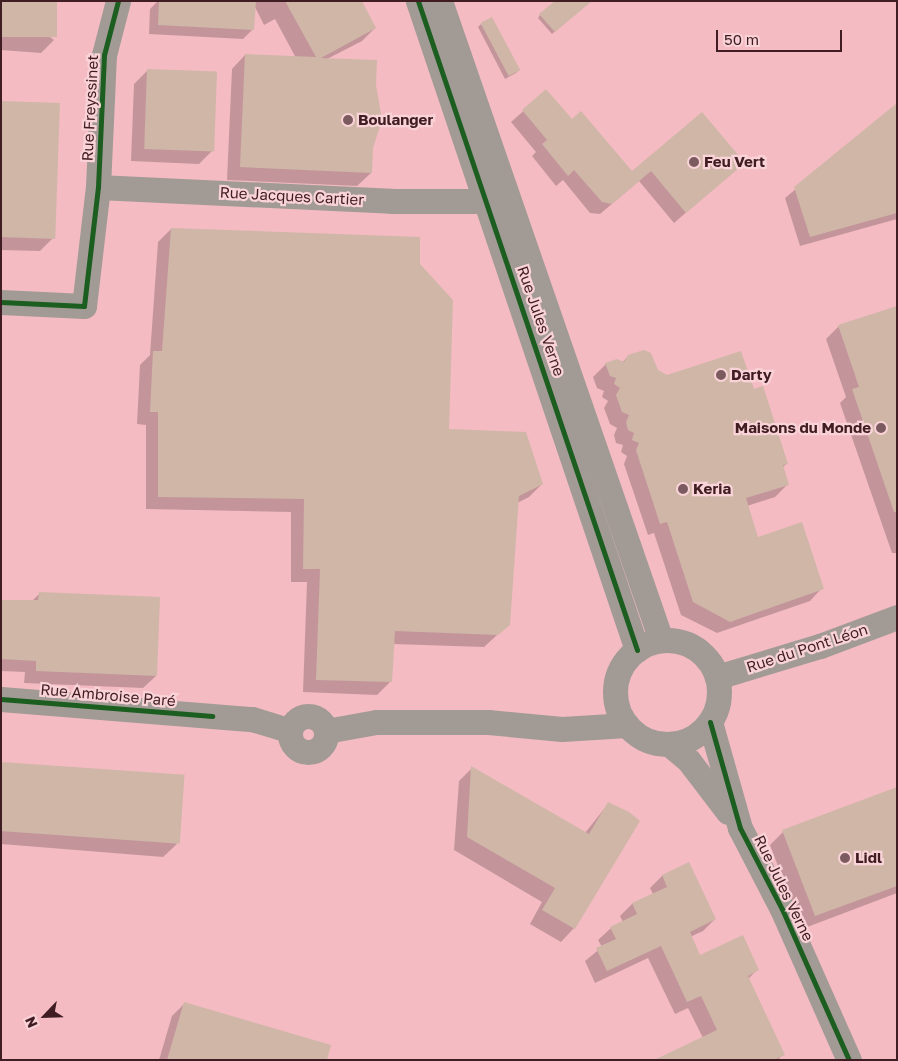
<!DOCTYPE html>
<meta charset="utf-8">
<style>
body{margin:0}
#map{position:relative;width:898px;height:1061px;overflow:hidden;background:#ebced1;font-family:"Golos Text",sans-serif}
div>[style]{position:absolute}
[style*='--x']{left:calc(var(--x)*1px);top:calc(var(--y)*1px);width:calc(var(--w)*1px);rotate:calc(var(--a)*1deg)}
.built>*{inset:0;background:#f4bbc2;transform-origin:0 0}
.shadow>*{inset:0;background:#0003}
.building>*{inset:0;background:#cfb6a7;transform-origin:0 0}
.minor>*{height:25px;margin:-12.5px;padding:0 12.5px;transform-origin:12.5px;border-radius:12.5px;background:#a29b95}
.minor>.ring{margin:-12.5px;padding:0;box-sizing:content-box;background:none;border:25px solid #a29b95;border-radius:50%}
.cycleway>*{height:5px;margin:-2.5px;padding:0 2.5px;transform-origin:2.5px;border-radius:2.5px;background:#1b5e20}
.dots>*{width:14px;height:14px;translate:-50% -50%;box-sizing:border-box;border:2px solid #f9d3d7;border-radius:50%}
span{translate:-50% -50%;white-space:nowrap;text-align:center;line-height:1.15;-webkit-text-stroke:4.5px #f9d3d7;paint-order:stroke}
.street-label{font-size:15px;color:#401d23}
.poi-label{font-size:15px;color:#401d23;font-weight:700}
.left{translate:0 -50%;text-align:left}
.right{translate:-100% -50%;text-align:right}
.frame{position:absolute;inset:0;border:2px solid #401d23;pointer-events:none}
.north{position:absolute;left:20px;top:991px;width:50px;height:50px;-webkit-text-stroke:4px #f9d3d7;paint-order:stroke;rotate:246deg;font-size:14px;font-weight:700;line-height:20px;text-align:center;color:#401d23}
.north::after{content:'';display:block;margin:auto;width:18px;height:22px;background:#401d23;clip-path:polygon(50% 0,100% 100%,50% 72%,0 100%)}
.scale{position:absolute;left:716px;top:30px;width:126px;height:22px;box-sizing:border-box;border:2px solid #401d23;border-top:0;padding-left:6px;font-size:15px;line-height:18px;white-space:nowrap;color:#401d23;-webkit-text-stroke:4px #f9d3d7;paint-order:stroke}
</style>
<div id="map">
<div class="built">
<div style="left:1px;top:1px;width:896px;height:1059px"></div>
</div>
<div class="shadow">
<div style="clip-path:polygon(1px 1px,54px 40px,41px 53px,1px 50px)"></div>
<div style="clip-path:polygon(158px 1px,346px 1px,375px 28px,362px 41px,327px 59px,372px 148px,371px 173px,357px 186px,227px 180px,232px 69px,245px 55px,296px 58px,275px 19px,264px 25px,254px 5px,253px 29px,243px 39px,149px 34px,150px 9px)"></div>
<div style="clip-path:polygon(591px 1px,552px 34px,538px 18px,540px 15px)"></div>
<div style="clip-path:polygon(481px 24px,519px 70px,516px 73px,505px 79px,478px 27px)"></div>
<div style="clip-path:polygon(147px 71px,212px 151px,199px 164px,131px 161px,134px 84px)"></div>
<div style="clip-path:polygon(546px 91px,571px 121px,631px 173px,743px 163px,674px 223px,639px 181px,600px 214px,590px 213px,563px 180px,556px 186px,532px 156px,536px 152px,511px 122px)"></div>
<div style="clip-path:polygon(1px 103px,53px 238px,40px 251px,1px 250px)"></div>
<div style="clip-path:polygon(897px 105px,897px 219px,800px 246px,785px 198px)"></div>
<div style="clip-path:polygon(171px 229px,418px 265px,448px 430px,542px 484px,529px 497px,517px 503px,508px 625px,484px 647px,393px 644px,390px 682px,377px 695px,303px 692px,307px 582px,291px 582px,291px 512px,146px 509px,146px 425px,137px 424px,140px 365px,150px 355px,158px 242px)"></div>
<div style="clip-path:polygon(897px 307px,897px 553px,892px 553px,840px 403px,846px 397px,826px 339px,839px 326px)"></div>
<div style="clip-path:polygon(628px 356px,667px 376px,753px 390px,787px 463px,782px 468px,788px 484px,775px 497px,747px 506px,757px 538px,822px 588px,810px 601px,717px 633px,681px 615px,654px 533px,648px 535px,624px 464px,627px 456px,621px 452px,623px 445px,616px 443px,614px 435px,617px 428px,610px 424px,604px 408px,608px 401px,602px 397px,604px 391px,597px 388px,593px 377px,606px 364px,622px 363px)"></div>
<div style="clip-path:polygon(39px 594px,156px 676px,143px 688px,24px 683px,25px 672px,1px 671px,1px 601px,32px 601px)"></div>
<div style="clip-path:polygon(1px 764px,177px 844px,163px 857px,1px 844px)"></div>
<div style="clip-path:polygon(472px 768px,585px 833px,608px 804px,574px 928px,561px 942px,530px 924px,542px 902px,454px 850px,459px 781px)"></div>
<div style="clip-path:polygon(897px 788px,897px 893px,802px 929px,770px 845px,783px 832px)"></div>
<div style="clip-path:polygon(689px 863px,715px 919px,703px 931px,690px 937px,699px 957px,757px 970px,748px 979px,783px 1054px,778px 1060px,658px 1060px,703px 1038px,688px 1008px,675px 1014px,648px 958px,595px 983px,585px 961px,602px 947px,598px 940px,611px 928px,623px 922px,620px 916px,632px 904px,653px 894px,650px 888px,662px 876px)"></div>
<div style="clip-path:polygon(185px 1003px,325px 1060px,159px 1060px,172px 1016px)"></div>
</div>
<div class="building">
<div style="left:1px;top:1px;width:56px;height:36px"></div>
<div style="clip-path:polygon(159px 1px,256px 1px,254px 30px,158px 25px)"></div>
<div style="clip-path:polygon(285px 1px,362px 1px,376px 28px,321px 58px,377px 60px,376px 85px,382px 120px,373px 148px,372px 173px,240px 167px,245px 54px,316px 57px)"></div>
<div style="clip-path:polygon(555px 1px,592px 1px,555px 32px,539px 14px)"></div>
<div style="left:492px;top:17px;width:60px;height:13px;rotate:62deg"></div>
<div style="left:147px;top:69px;width:70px;height:80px;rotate:2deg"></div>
<div style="clip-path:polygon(546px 89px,572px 119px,581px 111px,632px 171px,702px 112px,745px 163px,686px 213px,651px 171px,612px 204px,602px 202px,574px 170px,568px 176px,542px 144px,547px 140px,522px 110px)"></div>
<div style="left:1px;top:101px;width:59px;height:136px;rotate:2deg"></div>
<div style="clip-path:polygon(897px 103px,897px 213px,810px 237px,794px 187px)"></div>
<div style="clip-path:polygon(171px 228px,420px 237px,420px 264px,453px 300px,449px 429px,526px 432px,543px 484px,519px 496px,510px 625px,498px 635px,395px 631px,392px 682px,316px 680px,320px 569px,303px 569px,304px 499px,158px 497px,158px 412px,150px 412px,153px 351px,162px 351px)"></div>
<div style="clip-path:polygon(897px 306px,897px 512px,894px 512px,852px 389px,859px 387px,838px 325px)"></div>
<div style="clip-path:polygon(644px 350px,651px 353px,658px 370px,667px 375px,741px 351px,754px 389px,763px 386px,788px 464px,783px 465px,789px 485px,746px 498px,758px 537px,802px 522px,824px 589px,730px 622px,693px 602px,667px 522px,660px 524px,636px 450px,639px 443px,632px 440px,634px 433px,628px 430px,626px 422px,629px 415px,622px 412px,616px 395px,620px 388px,614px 384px,616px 378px,610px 376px,605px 363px,617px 359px,624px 362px,628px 355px)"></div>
<div style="clip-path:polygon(39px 592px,160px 597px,157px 676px,36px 671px,36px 661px,1px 659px,1px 600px,38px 600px)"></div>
<div style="left:1px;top:762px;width:184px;height:69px;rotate:4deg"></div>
<div style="clip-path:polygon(471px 766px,589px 834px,608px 802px,629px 812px,640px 821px,575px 929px,542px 910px,555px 888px,467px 837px)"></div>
<div style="clip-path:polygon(897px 787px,897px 886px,815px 916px,782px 830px)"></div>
<div style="clip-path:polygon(689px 862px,716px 919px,690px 932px,700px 955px,743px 935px,759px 970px,748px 976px,785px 1055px,774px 1060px,654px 1060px,717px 1030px,701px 996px,687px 1002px,661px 946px,607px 971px,596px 948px,616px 939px,610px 927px,637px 914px,632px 903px,667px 887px,662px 875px)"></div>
<div style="clip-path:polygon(184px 1002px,331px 1045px,327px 1060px,167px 1060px)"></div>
</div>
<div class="minor">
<div style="--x:418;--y:1;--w:685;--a:71.35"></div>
<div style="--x:440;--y:1;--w:676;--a:70.92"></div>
<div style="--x:98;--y:187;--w:293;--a:2.7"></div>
<div style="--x:391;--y:201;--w:96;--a:0"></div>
<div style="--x:1;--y:302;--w:83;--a:2.8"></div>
<div style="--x:84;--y:306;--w:120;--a:-83.3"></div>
<div style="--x:98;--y:187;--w:132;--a:-87.4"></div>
<div style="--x:104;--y:55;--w:56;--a:-75.5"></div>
<div class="ring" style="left:615px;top:640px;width:79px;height:79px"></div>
<div style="--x:717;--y:677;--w:108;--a:-16.8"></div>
<div style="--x:820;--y:646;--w:82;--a:-20.6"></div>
<div style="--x:1;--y:699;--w:252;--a:4.6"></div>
<div style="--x:252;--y:719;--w:39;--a:17"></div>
<div class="ring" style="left:290px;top:716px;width:11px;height:11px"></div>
<div style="--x:710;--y:722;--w:110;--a:74.2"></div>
<div style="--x:740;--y:828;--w:91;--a:62.6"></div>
<div style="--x:782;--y:909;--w:165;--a:66.1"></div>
<div style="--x:326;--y:731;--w:51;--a:-10.2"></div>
<div style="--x:376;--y:722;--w:112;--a:0"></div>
<div style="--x:488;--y:722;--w:74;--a:5.4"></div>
<div style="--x:562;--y:729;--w:65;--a:-3.5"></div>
<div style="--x:669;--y:744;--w:26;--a:40"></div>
<div style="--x:689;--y:761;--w:64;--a:52.6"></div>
</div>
<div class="cycleway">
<div style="--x:418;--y:1;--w:685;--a:71.35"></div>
<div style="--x:1;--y:302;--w:83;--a:2.8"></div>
<div style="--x:84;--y:306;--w:120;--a:-83.3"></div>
<div style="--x:98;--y:187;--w:132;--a:-87.4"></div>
<div style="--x:104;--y:55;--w:56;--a:-75.5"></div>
<div style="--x:1;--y:699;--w:212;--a:4.6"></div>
<div style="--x:710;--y:722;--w:110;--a:74.2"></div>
<div style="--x:740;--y:828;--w:91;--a:62.6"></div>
<div style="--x:782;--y:909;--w:165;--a:66.1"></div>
</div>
<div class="dots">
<div style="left:348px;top:120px;background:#7c5b60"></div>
<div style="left:694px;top:162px;background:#7c5b60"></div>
<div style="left:721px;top:375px;background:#7c5b60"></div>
<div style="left:881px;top:428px;background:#7c5b60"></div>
<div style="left:683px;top:489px;background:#7c5b60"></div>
<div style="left:845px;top:858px;background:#7c5b60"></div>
</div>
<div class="street-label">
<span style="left:90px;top:108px;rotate:-87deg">Rue Freyssinet</span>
<span style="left:292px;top:196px;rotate:3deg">Rue Jacques Cartier</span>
<span style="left:541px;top:321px;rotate:71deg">Rue Jules Verne</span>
<span style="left:807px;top:648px;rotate:-18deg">Rue du Pont Léon</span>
<span style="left:108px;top:695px;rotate:5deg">Rue Ambroise Paré</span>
<span style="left:784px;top:888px;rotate:64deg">Rue Jules Verne</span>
</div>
<div class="poi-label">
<span class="left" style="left:358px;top:120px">Boulanger</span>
<span class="left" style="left:704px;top:162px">Feu Vert</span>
<span class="left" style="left:731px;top:375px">Darty</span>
<span class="right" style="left:871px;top:428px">Maisons du Monde</span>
<span class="left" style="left:693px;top:489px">Keria</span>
<span class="left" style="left:855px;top:858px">Lidl</span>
</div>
<div class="frame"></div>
<div class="north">N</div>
<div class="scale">50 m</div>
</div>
